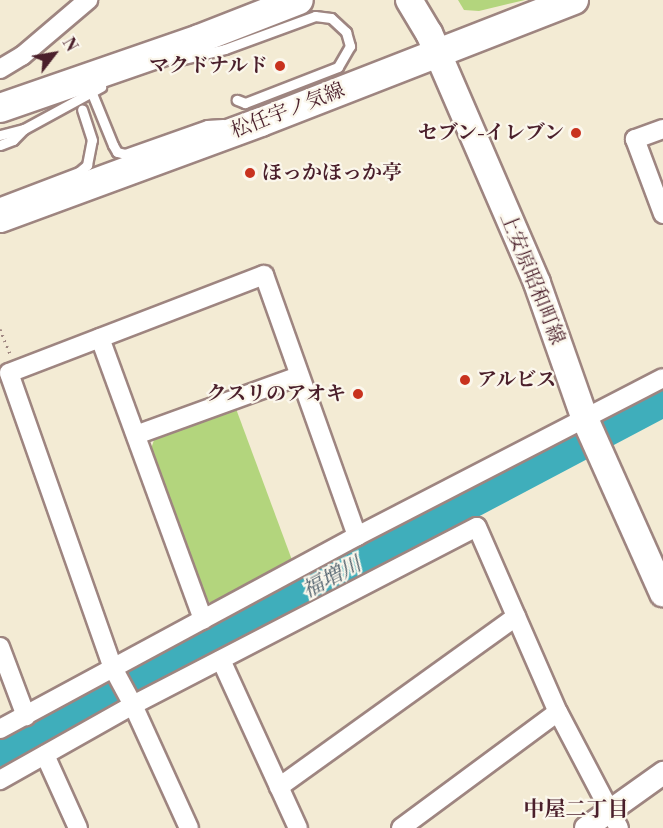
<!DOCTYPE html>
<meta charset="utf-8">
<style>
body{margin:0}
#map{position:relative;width:663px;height:828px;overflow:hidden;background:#f3ebd4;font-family:"Libre Bodoni","Noto Serif JP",serif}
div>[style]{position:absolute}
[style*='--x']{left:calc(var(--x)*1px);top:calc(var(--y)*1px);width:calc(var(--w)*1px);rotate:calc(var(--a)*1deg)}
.green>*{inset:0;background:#b3d57d}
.river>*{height:30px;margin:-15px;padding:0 15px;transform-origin:15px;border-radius:15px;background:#3faebb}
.path>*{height:3px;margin-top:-1.5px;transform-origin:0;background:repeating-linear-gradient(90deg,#9e8580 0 1.5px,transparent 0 6px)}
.roads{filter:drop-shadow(2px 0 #9e8580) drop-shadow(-2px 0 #9e8580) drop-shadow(0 2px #9e8580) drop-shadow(0 -2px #9e8580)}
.service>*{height:9px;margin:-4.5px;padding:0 4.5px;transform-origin:4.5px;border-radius:4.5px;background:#fff}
.minor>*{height:18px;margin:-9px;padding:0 9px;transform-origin:9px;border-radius:9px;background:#fff}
.tertiary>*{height:22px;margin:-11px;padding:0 11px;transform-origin:11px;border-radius:11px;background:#fff}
.secondary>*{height:26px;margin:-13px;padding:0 13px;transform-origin:13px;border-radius:13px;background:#fff}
.primary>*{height:28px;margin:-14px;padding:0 14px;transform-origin:14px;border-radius:14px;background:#fff}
.dots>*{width:16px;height:16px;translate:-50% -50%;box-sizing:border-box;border:3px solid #fbf7ec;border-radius:50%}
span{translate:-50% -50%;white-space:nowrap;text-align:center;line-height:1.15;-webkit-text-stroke:4.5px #fbf7ec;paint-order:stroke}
.poi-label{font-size:20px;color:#4a1f2b;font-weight:700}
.right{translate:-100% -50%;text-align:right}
.left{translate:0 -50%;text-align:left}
.street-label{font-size:20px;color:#4a1f2b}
.water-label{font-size:21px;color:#465865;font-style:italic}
.neighbourhood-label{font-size:21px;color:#4a1f2b;font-weight:700}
.north{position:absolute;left:24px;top:24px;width:60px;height:60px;-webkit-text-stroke:4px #fbf7ec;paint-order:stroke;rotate:59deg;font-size:16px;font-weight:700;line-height:24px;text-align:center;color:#4a1f2b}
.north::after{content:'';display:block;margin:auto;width:21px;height:27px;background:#4a1f2b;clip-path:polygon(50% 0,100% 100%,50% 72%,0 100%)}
</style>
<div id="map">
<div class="green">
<div style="clip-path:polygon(458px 0,525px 0,479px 11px,464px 10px)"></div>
<div style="clip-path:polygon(235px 406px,292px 560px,216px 605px,205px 600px,151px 449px,155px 437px)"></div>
</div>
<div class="river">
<div style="--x:0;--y:753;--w:750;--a:-27.9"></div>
</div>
<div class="path">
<div style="--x:0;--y:329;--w:27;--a:68"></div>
</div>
<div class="roads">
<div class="service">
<div style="--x:179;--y:60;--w:47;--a:-13.4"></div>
<div style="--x:225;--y:49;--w:96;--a:-20.1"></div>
<div style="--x:315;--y:16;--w:16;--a:7"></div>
<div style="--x:331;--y:18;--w:21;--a:43"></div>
<div style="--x:346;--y:32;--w:15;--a:74"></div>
<div style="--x:350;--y:46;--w:24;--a:120"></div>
<div style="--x:338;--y:67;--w:100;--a:158.8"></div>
<div style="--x:245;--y:103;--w:9;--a:-159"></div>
<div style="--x:91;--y:91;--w:58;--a:67.8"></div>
<div style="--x:113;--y:145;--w:8;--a:60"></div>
<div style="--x:117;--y:152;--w:8;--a:14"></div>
<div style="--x:125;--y:154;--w:87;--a:-19.5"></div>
<div style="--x:207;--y:125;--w:16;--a:-4"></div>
<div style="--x:0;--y:135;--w:25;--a:-14"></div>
<div style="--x:0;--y:145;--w:14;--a:-21"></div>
<div style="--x:13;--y:140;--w:16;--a:-45"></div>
<div style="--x:24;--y:129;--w:88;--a:-28.6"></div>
<div style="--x:0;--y:202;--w:85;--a:-20.8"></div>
<div style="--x:79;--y:172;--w:11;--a:-41"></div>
<div style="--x:87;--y:165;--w:25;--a:-79"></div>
<div style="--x:92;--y:140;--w:32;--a:-108"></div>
</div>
<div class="minor">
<div style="--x:0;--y:69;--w:26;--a:-31"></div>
<div style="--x:22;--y:56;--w:87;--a:-40.3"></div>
<div style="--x:663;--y:129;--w:30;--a:160"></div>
<div style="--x:635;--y:139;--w:80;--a:69.5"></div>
<div style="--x:100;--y:338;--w:300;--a:69.9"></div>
<div style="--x:136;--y:435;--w:173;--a:-19.9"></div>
<div style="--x:357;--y:536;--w:344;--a:-27.3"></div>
<div style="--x:0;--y:647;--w:74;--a:69.4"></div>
<div style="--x:221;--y:660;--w:185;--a:65.4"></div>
<div style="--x:0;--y:729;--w:128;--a:-28.4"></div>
<div style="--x:113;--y:668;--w:277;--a:-28.4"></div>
<div style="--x:357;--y:536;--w:277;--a:-109.6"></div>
<div style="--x:264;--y:275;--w:273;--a:159"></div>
<div style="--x:9;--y:373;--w:313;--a:70.6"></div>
<div style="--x:113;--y:668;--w:42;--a:61.6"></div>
<div style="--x:133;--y:705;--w:153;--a:150.6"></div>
<div style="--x:45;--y:755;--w:80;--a:65.7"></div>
<div style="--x:279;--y:787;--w:292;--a:-35.7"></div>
<div style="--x:189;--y:828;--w:135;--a:-114.5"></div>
<div style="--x:133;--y:705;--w:387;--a:-27.4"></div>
<div style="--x:477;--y:527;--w:202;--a:66.4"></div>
<div style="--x:558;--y:712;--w:131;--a:62.3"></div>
<div style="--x:401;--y:828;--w:195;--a:-36.5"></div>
</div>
<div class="tertiary">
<div style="--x:586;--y:828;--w:95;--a:-35.5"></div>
</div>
<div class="secondary">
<div style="--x:409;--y:0;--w:39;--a:59"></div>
<div style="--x:429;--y:33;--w:272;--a:66.6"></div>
<div style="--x:537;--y:283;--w:144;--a:70.6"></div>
<div style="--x:585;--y:419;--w:191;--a:65.9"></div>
</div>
<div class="primary">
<div style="--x:0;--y:108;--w:211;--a:-19.1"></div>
<div style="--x:199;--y:39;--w:107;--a:-21.3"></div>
<div style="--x:0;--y:218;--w:278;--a:-20.2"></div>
<div style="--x:261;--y:122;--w:336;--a:-21.3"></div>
</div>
</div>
<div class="dots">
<div style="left:280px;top:66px;background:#c8321e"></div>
<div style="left:576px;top:133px;background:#c8321e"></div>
<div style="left:250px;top:173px;background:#c8321e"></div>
<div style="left:465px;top:380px;background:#c8321e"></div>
<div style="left:358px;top:394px;background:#c8321e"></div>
</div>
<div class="poi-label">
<span class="right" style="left:268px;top:66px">マクドナルド</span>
<span class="right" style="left:564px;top:133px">セブン-イレブン</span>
<span class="left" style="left:262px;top:173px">ほっかほっか亭</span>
<span class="left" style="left:477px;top:380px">アルビス</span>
<span class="right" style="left:346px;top:394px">クスリのアオキ</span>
</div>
<div class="street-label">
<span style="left:288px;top:111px;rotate:-21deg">松任宇ノ気線</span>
<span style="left:532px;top:279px;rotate:68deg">上安原昭和町線</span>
</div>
<div class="water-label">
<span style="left:332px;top:578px;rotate:-28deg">福増川</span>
</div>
<div class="neighbourhood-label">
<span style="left:576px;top:810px">中屋二丁目</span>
</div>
<div class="north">N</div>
</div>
